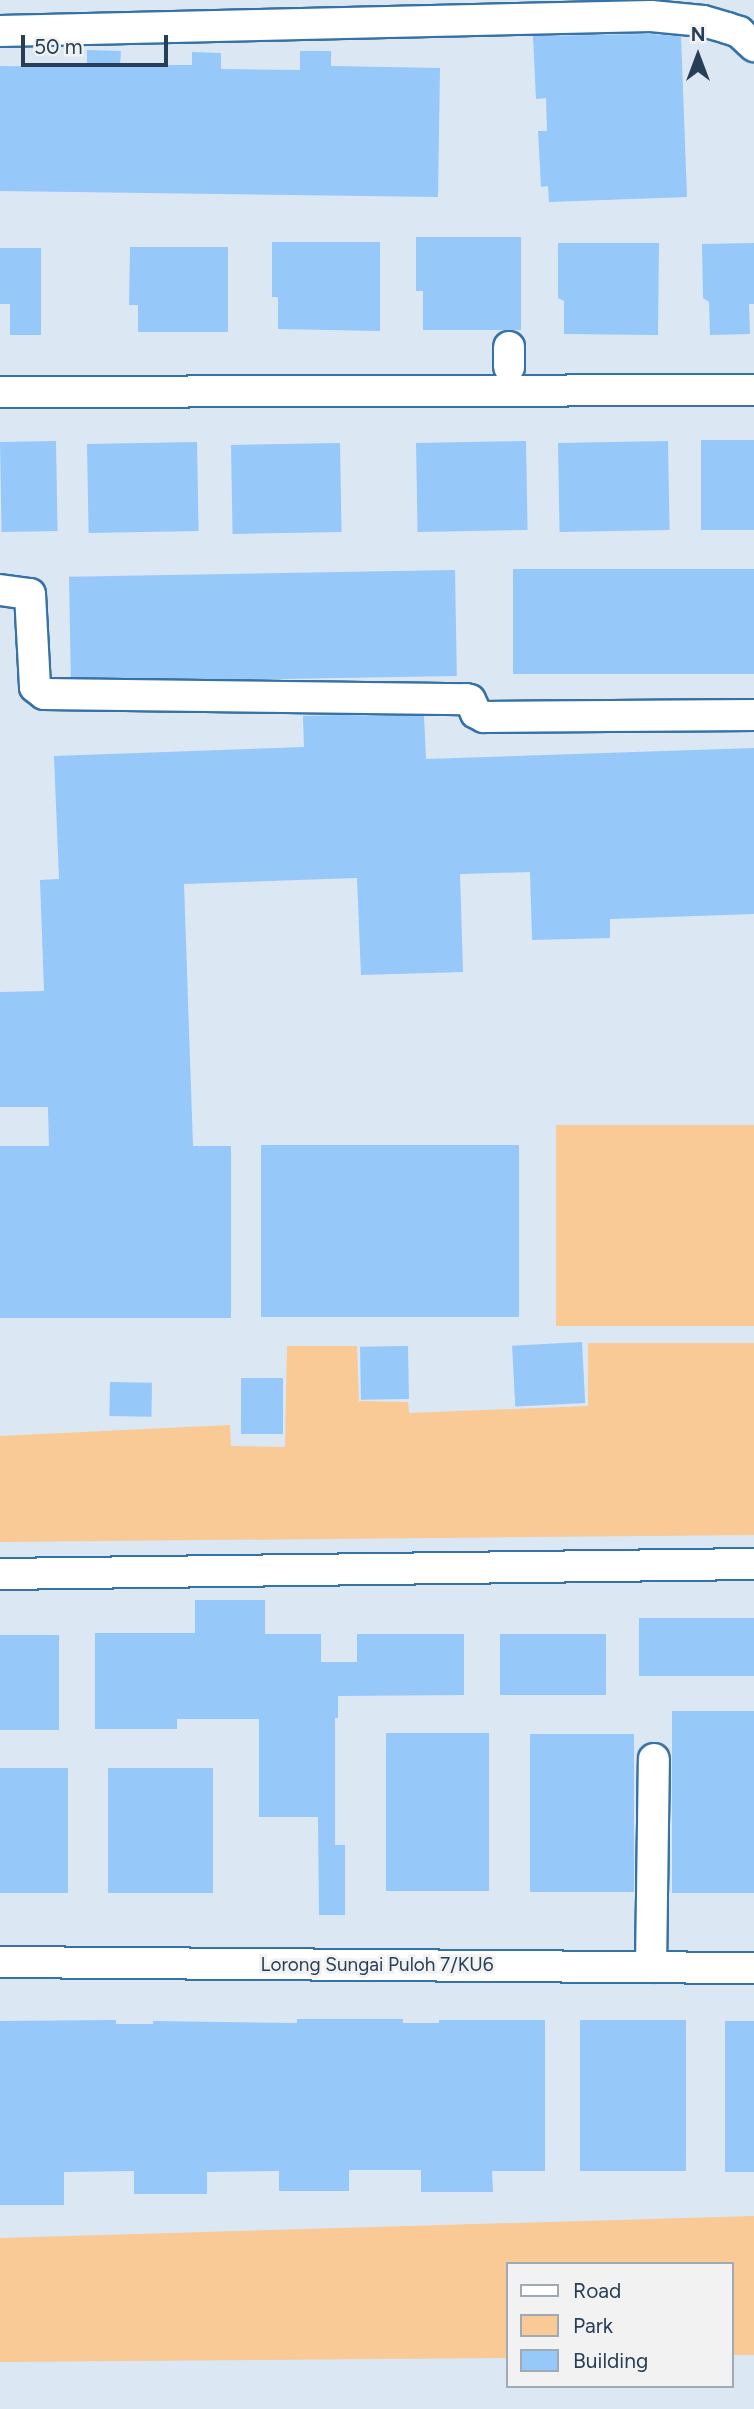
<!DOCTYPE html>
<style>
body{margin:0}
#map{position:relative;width:754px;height:2409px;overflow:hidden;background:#dbe7f3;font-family:Figtree,sans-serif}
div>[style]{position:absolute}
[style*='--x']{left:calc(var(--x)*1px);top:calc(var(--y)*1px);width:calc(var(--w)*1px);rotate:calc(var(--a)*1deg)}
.green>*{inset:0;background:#f9c996;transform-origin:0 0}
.building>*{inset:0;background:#96c8fa;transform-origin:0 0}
.roads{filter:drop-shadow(2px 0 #3772a7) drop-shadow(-2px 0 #3772a7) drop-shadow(0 2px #3772a7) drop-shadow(0 -2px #3772a7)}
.minor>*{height:30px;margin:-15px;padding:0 15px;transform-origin:15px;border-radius:15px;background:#fff}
span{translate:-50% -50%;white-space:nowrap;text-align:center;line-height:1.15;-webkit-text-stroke:6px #f2f2f2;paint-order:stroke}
.street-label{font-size:19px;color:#263f57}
.legend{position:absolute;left:506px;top:2262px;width:228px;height:126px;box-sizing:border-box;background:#f2f2f2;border:2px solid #a0aab4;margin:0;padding:9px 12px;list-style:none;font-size:21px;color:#263f57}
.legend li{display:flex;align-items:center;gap:14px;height:35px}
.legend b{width:35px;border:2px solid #a0aab4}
.north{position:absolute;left:663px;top:21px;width:70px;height:70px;-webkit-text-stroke:5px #f2f2f2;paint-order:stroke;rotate:0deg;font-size:19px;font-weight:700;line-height:28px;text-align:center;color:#263f57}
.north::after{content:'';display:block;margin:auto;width:24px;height:32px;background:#263f57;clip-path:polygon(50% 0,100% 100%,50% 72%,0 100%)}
.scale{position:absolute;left:21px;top:35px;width:147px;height:32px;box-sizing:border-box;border:4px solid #263f57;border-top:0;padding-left:9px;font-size:21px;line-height:24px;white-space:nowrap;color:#263f57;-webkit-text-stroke:5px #f2f2f2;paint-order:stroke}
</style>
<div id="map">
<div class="green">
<div style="left:754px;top:1125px;width:201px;height:198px;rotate:90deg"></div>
<div style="clip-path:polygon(588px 1343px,754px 1343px,754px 1535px,0 1542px,0 1436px,230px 1425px,231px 1446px,285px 1447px,287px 1346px,357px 1346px,359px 1401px,408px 1402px,409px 1413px,588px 1406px)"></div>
<div style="clip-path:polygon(754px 2216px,754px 2355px,731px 2355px,731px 2264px,507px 2264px,507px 2358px,0 2362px,0 2238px)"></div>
</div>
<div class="building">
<div style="clip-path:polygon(650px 34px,681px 36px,687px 197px,549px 202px,548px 186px,541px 187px,538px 131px,547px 131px,546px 98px,536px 99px,533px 36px)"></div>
<div style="clip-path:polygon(87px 50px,121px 51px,120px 65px,192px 65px,192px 52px,221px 53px,221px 69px,300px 70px,300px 51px,331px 51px,331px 66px,440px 68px,438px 197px,0 191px,0 66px,87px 67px)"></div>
<div style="clip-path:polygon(416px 237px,521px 237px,521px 330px,423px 330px,423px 291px,416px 291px)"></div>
<div style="clip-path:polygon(272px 242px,380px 242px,380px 331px,278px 329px,278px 297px,272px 297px)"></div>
<div style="clip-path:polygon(558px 243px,659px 243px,658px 335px,564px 334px,564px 301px,558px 298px)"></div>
<div style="clip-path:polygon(754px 243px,754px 304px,749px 304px,750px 334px,710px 335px,709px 302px,703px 298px,702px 244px)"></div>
<div style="clip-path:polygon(130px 247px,228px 247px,228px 332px,138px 332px,138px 305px,129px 305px)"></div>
<div style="clip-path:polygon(0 248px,41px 248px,41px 335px,10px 335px,10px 304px,0 304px)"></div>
<div style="left:754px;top:440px;width:90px;height:53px;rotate:90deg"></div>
<div style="left:56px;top:441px;width:90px;height:56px;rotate:89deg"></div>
<div style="left:526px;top:441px;width:89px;height:110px;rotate:89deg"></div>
<div style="left:668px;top:441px;width:89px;height:110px;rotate:89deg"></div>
<div style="left:197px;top:442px;width:89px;height:110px;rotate:89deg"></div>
<div style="left:340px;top:443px;width:89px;height:109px;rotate:89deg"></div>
<div style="left:754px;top:569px;width:105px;height:241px;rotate:90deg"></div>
<div style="left:455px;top:570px;width:106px;height:386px;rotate:89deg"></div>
<div style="clip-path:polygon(341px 715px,424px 716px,426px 759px,754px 748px,754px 914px,610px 919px,610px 938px,532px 940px,530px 872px,460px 874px,463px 972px,361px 975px,357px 878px,184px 884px,193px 1146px,231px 1146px,231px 1318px,0 1318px,0 1146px,49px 1146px,48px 1107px,0 1107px,0 992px,44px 991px,40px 880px,59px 879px,54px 756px,304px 747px,303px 716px)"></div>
<div style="left:261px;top:1145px;width:258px;height:172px"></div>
<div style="left:582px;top:1342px;width:61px;height:70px;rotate:87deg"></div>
<div style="left:408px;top:1346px;width:53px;height:48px;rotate:89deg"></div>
<div style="left:241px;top:1378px;width:42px;height:56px"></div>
<div style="left:110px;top:1382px;width:42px;height:34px;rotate:1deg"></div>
<div style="clip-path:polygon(195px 1600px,265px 1600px,265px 1634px,321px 1634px,321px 1662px,357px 1662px,357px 1634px,464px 1634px,464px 1695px,338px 1696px,338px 1718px,335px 1718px,335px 1845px,345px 1845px,345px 1915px,319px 1915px,318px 1817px,259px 1817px,259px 1719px,177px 1719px,177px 1729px,95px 1729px,95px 1633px,195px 1633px)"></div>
<div style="left:754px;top:1618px;width:58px;height:115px;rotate:90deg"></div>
<div style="left:500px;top:1634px;width:106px;height:61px"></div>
<div style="left:0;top:1635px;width:59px;height:95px"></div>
<div style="left:672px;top:1711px;width:82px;height:182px"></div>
<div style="left:386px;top:1733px;width:103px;height:158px"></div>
<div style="left:530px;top:1734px;width:104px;height:158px"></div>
<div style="left:0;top:1768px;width:68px;height:125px"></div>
<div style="left:108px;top:1768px;width:105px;height:125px"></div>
<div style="clip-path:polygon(297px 2019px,403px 2019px,403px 2023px,439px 2023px,439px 2020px,545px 2020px,545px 2171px,492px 2171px,493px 2192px,421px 2192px,421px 2170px,349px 2170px,349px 2191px,279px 2191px,279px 2171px,207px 2172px,207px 2194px,134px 2194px,134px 2171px,64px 2172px,64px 2205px,0 2205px,0 2021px,116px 2020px,116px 2024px,153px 2024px,153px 2021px,297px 2023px)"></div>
<div style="left:580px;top:2020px;width:106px;height:151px"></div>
<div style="left:725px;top:2021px;width:29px;height:151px"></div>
</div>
<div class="roads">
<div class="minor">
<div style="--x:0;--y:31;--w:651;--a:-1.32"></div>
<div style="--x:651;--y:16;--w:52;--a:5.5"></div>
<div style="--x:703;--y:21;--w:25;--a:16"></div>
<div style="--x:727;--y:28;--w:13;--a:18"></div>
<div style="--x:739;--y:32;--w:21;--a:43"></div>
<div style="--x:509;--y:347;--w:20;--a:90"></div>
<div style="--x:0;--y:392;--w:754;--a:-0.15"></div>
<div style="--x:0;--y:590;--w:30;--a:8"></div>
<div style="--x:30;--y:594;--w:93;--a:86.9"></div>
<div style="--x:35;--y:687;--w:11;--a:38"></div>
<div style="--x:44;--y:694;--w:422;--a:0.7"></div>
<div style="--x:466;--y:699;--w:4;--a:14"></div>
<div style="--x:470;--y:700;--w:14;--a:65"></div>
<div style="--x:476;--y:713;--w:9;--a:27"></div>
<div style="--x:484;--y:717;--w:270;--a:-0.4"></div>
<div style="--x:0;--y:1574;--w:754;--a:-0.76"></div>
<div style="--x:0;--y:1962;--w:754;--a:0.46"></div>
<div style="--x:651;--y:1967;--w:208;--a:-89.2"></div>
</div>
</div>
<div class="street-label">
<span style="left:377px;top:1965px">Lorong Sungai Puloh 7/KU6</span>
</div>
<ul class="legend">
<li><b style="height:9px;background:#fff"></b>Road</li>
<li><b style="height:19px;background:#f9c996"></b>Park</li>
<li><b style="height:19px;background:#96c8fa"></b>Building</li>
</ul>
<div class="north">N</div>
<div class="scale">50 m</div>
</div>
